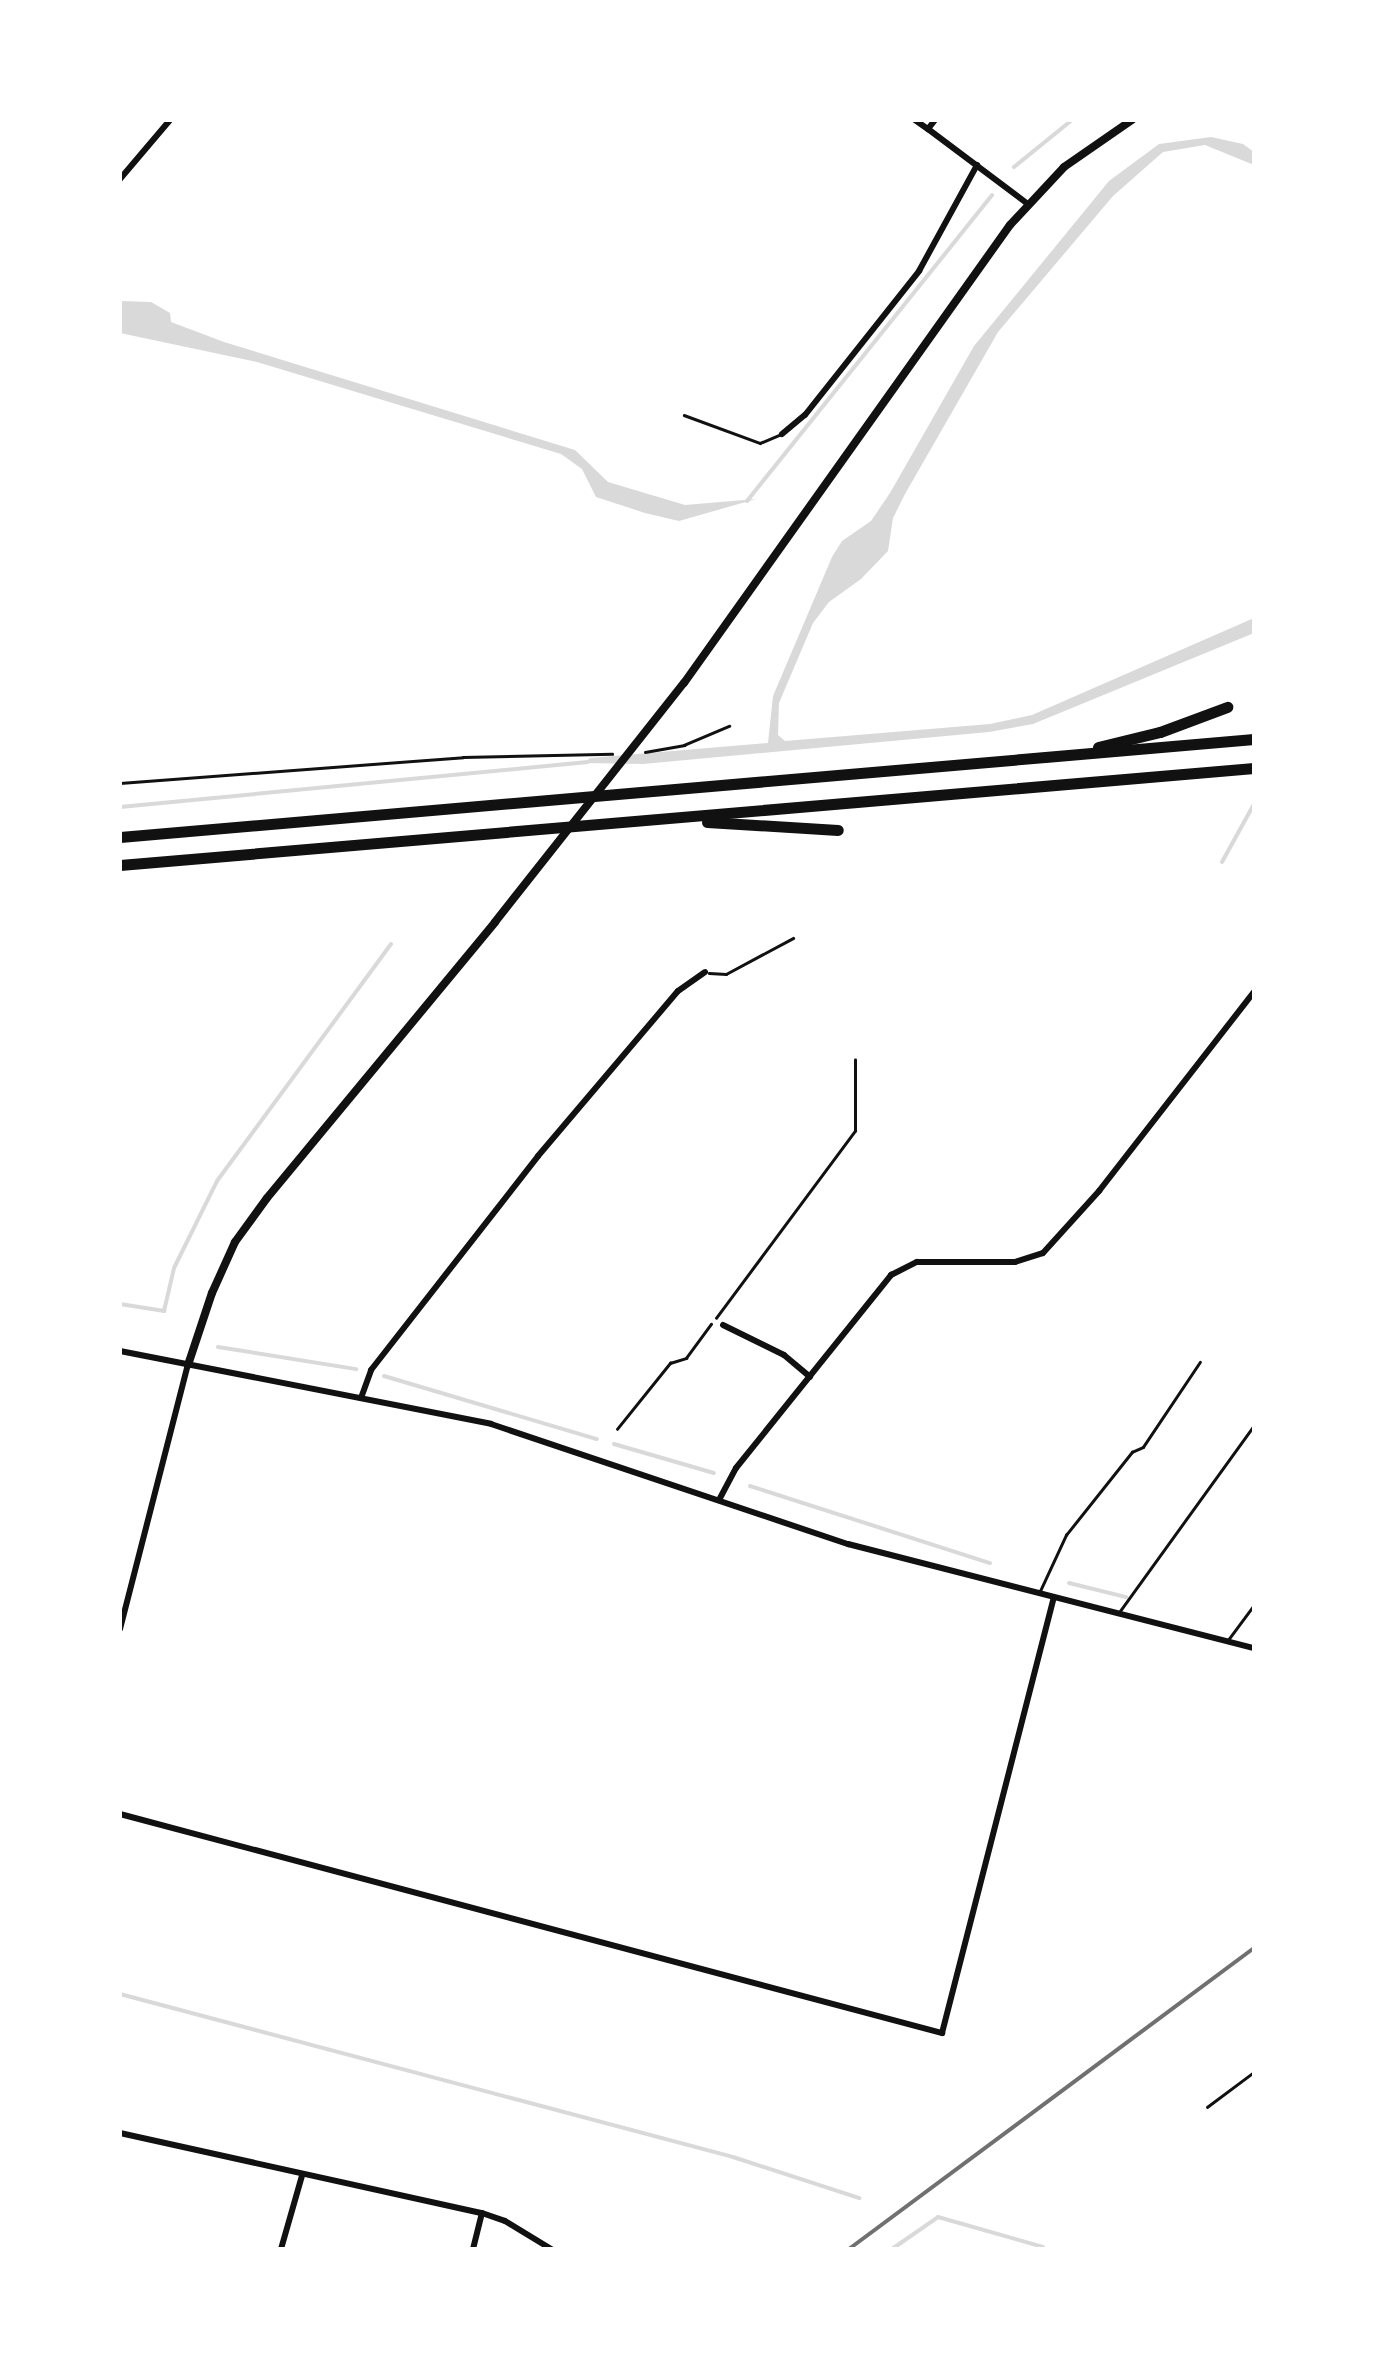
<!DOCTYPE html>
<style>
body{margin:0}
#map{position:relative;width:1374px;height:2369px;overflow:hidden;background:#fff;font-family:Literata,serif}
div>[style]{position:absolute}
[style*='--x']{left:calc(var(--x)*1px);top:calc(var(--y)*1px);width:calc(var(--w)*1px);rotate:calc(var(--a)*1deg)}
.water>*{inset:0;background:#d9d9d9}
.stream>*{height:4px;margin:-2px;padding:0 2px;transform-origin:2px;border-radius:2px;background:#d9d9d9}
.path>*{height:2.5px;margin:-1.25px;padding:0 1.25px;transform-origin:1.25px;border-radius:1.25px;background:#111}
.service>*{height:2.5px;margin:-1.25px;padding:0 1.25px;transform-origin:1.25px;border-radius:1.25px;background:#111}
.minor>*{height:6px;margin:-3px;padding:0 3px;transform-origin:3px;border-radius:3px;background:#111}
.tertiary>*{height:8px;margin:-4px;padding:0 4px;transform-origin:4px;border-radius:4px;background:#111}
.motorway>*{height:11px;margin:-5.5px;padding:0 5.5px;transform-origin:5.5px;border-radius:5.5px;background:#111}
.rail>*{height:4px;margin:-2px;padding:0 2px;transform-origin:2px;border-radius:2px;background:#707070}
span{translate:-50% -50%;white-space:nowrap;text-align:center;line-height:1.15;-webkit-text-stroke:10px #fff;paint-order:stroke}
.frame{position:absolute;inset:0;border:122px solid #fff;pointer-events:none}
</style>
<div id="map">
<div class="water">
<div style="clip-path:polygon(1211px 137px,1243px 144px,1254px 152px,1254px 165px,1205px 145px,1163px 152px,1113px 196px,998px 332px,905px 494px,893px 518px,888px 551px,861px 579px,829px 602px,813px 623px,779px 703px,778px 735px,785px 741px,990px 724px,1032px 715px,1254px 618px,1254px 633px,1033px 724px,989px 732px,643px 764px,584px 763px,590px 758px,768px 743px,773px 696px,832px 557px,842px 541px,871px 521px,890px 493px,974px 346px,1109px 181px,1159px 144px)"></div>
<div style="clip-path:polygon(120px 301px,151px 302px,170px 313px,171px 322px,224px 342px,575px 450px,608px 482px,685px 505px,756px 499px,679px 521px,645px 513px,596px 497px,582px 469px,561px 454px,257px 362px,120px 333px)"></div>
</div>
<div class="stream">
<div style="--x:1014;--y:167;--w:75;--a:-39"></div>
<div style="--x:747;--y:501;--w:392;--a:-51.3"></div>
<div style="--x:120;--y:807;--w:470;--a:-5.5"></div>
<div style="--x:1222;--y:862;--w:66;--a:-61.1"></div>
<div style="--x:120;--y:1304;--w:45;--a:9"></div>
<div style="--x:164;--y:1311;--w:44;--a:-76.9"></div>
<div style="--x:174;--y:1268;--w:97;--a:-63.7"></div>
<div style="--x:217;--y:1181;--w:294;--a:-53.7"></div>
<div style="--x:218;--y:1347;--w:140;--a:9.1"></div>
<div style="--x:384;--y:1376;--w:222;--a:16.5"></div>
<div style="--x:614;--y:1444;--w:104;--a:16.2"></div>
<div style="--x:750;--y:1486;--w:252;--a:17.8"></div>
<div style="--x:1069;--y:1583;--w:59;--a:13.8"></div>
<div style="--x:120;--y:1994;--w:634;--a:14.89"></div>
<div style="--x:733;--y:2157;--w:133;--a:18"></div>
<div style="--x:892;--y:2249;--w:56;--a:-34.8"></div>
<div style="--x:938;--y:2217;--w:109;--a:15.9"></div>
</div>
<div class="path">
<div style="--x:645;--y:752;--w:40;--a:-10"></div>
<div style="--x:684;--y:745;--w:49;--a:-22.9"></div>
<div style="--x:120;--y:783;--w:344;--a:-4.3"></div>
<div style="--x:463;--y:757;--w:149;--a:-1.2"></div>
<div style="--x:716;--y:1318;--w:233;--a:-53.4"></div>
<div style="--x:855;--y:1131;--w:71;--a:-90"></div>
<div style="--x:617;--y:1429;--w:85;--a:-51.2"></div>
<div style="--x:670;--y:1363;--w:17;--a:-17"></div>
<div style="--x:686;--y:1358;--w:42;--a:-53.7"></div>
</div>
<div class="service">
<div style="--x:684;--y:415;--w:81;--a:20.2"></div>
<div style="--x:760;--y:443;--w:23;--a:-23"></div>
<div style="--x:709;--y:973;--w:17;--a:3"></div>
<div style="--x:726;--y:974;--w:76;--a:-28.2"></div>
<div style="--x:1040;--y:1591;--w:62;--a:-65.1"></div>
<div style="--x:1066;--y:1535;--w:106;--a:-51.5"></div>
<div style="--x:1132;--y:1452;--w:12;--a:-24"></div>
<div style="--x:1143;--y:1447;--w:102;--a:-56.2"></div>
<div style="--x:1120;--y:1611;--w:229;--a:-54.2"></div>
<div style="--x:1228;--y:1640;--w:44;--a:-53.4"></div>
<div style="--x:1207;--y:2107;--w:59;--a:-36.7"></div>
</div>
<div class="minor">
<div style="--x:915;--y:120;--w:16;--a:35"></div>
<div style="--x:935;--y:120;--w:11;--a:128"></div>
<div style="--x:928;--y:129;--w:125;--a:36.9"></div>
<div style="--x:120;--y:179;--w:77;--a:-49.7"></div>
<div style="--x:782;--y:434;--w:30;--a:-40"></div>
<div style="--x:805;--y:415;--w:184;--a:-51.6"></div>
<div style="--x:919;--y:271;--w:121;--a:-61.3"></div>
<div style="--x:723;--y:1325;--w:68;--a:26.2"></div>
<div style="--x:784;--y:1355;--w:34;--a:40"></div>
<div style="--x:120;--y:1351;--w:378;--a:11.1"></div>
<div style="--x:491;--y:1424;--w:377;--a:18.6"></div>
<div style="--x:848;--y:1544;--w:419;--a:14.4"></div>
<div style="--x:361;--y:1398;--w:30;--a:-70"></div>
<div style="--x:371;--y:1370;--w:271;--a:-52"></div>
<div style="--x:538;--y:1156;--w:216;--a:-49.7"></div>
<div style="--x:678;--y:991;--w:33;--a:-35"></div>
<div style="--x:719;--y:1500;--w:36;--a:-62"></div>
<div style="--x:736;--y:1468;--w:248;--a:-51.2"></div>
<div style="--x:891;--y:1275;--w:29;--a:-27"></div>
<div style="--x:917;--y:1262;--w:98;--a:0"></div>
<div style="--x:1015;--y:1262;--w:29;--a:-18"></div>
<div style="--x:1043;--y:1253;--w:84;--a:-47.9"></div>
<div style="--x:1099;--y:1191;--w:252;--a:-52.1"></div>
<div style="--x:120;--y:1629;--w:273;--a:-75.6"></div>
<div style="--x:120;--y:1814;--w:851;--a:14.92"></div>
<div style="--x:942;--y:2033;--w:449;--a:-75.6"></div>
<div style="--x:120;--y:2133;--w:371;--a:12.5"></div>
<div style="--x:482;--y:2213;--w:24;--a:19"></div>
<div style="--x:505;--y:2221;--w:54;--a:31.3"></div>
<div style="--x:281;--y:2249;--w:76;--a:-74"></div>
<div style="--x:473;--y:2249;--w:37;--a:-76"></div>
</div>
<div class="tertiary">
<div style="--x:188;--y:1365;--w:76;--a:-71.6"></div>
<div style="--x:212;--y:1293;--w:56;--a:-65.7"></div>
<div style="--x:235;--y:1242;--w:54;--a:-54"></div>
<div style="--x:267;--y:1198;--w:358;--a:-50.4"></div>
<div style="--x:495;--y:922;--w:305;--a:-51.7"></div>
<div style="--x:684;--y:683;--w:562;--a:-54.56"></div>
<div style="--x:1010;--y:225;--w:79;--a:-47"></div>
<div style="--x:1064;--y:167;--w:83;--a:-34.7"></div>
</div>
<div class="motorway">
<div style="--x:1098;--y:747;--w:64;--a:-13.6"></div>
<div style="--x:1160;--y:732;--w:72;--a:-20.5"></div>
<div style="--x:707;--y:822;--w:131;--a:3.5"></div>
<div style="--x:120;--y:837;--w:1138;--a:-4.94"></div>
<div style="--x:120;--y:865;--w:1138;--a:-4.89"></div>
</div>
<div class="rail">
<div style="--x:849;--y:2249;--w:505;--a:-36.62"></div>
</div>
<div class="frame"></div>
</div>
